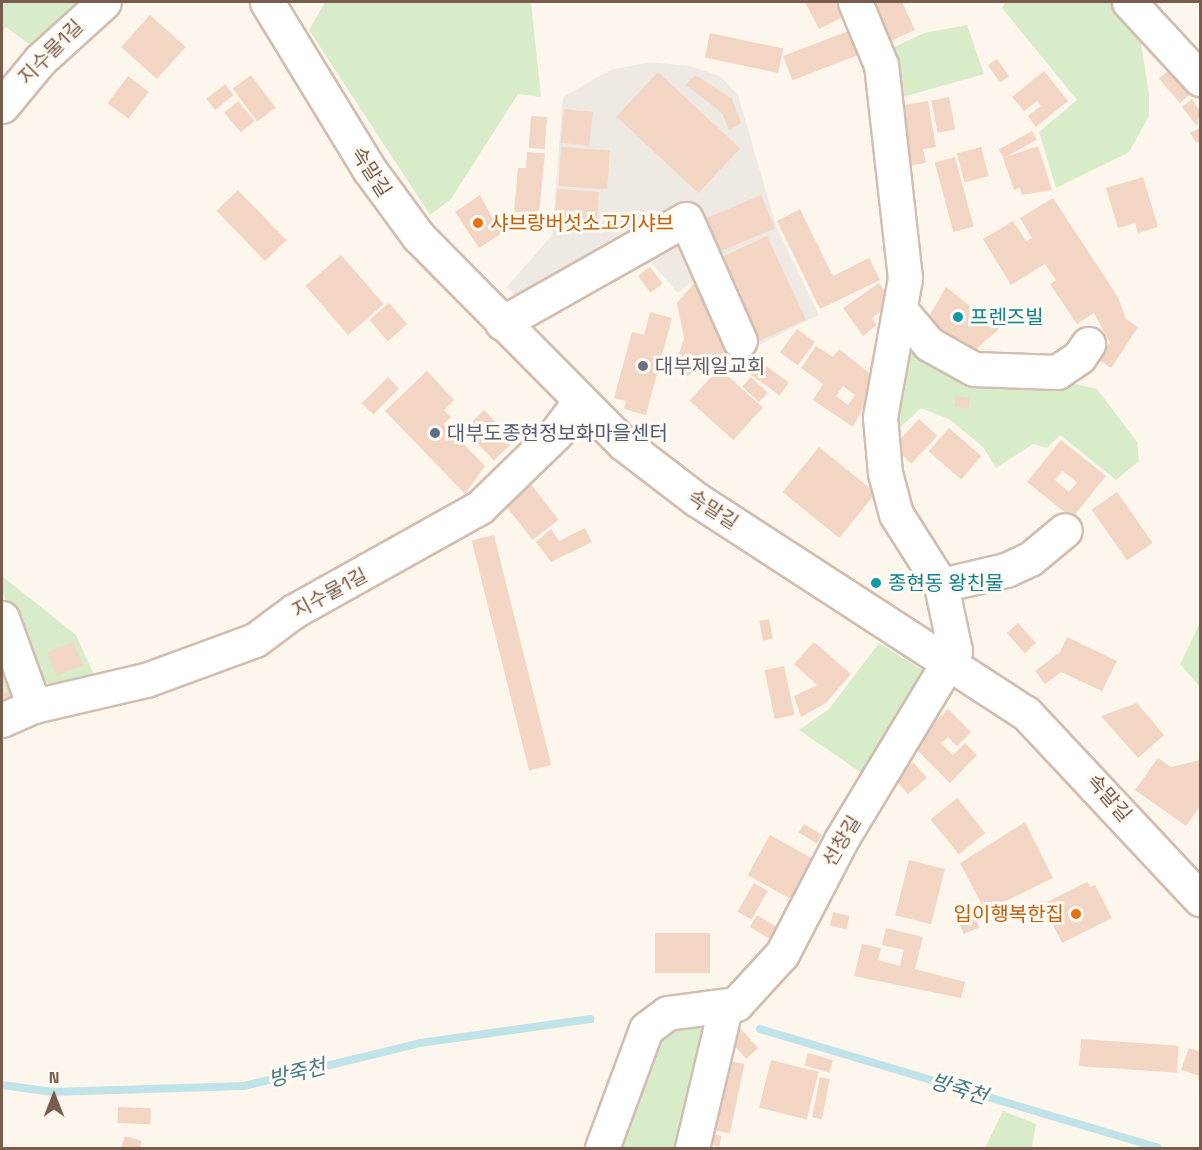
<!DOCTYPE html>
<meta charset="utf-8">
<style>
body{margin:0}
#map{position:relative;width:1202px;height:1150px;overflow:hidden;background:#fdf6ec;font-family:"Space Grotesk","Noto Sans KR",sans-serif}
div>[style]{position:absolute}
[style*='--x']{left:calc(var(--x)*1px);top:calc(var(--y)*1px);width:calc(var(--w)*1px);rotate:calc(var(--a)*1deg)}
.industrial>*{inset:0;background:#efe9e4}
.green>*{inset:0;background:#d8ecc9}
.stream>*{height:8px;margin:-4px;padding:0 4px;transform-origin:4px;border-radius:4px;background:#bfe3e8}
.building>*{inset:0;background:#f3d5c3;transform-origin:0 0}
.roads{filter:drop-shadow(2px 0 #d1beb0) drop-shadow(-2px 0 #d1beb0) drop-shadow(0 2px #d1beb0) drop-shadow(0 -2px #d1beb0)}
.minor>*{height:33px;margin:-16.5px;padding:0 16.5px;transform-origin:16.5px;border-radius:16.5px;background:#fff}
.dots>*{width:16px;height:16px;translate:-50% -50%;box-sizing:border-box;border:3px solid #fffaf3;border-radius:50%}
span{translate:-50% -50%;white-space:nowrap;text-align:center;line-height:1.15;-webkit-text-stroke:6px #fffaf3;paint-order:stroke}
.street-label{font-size:20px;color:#7a5c4d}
.food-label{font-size:20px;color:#c56008}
.left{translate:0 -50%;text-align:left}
.right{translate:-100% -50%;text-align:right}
.culture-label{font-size:20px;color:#0d838f}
.worship-label{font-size:20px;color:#5b616d}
.service-label{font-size:20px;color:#4e5e75}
.water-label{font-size:21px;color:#437c86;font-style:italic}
.frame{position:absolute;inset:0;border:3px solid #7a5c4d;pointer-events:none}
.north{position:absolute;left:24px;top:1066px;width:60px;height:60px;-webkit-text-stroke:4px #fffaf3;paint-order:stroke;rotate:0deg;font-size:16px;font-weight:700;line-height:24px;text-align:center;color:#7a5c4d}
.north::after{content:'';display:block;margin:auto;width:21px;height:27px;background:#7a5c4d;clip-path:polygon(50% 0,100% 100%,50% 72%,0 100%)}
</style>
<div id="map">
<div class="industrial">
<div style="clip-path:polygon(651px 62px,690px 66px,720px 76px,738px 95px,776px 226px,819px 315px,734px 357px,697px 277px,678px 293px,650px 261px,539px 323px,507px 287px,552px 235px,563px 97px,610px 70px)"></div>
</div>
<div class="green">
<div style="clip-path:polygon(2px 2px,88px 2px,37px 50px,6px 27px,2px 32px)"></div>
<div style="clip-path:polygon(325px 2px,531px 2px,541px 97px,518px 94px,451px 199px,430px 215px,309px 30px)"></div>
<div style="clip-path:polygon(1006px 2px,1121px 2px,1139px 31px,1149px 94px,1149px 116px,1129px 152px,1056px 188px,1039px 132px,1077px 100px,1002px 8px)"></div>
<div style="clip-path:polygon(967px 25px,984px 74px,892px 100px,886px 51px,924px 33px)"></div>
<div style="clip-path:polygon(920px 349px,1097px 389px,1137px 442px,1139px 461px,1116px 480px,1060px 435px,1047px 448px,1033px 444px,996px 468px,983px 447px,949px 419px,921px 408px,890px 437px,901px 359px,909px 350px)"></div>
<div style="clip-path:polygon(2px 576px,76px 635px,95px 677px,53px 685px,39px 680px,2px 592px)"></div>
<div style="clip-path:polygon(1200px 623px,1200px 687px,1180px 664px)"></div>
<div style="clip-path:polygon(879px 643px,932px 676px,873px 781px,799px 730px,829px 709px)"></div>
<div style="clip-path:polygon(2px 644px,28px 703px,2px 715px)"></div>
<div style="clip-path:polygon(710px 1018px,682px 1148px,608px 1148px,654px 1030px)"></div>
<div style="clip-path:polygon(1003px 1111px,1036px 1124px,1032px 1148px,985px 1148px)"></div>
</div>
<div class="stream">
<div style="--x:760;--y:1029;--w:415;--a:16.6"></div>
<div style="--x:2;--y:1085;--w:51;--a:7.8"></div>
<div style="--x:53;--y:1092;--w:191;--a:-1.8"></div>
<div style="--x:244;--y:1086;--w:181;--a:-13.7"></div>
<div style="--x:420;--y:1043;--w:172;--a:-8"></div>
</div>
<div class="building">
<div style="clip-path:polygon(805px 2px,843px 2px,849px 14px,819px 29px)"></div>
<div style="clip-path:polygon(867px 2px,902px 2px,915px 30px,886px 43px)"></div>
<div style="left:150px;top:15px;width:48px;height:43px;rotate:42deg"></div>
<div style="left:856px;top:28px;width:26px;height:78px;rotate:69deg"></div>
<div style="left:710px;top:33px;width:75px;height:25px;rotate:12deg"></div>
<div style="left:997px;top:59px;width:21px;height:11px;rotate:55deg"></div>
<div style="clip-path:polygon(1044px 71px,1068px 101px,1036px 127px,1028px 116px,1041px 106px,1037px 101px,1024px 111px,1012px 97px)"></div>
<div style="left:1168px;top:71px;width:32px;height:12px;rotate:49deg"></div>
<div style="left:658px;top:72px;width:112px;height:61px;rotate:43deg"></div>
<div style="left:251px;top:75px;width:41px;height:23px;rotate:53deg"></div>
<div style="clip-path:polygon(695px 75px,732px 99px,741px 123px,729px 130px,722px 113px,686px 85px)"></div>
<div style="left:128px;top:76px;width:26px;height:34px;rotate:37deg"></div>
<div style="left:225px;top:84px;width:14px;height:24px;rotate:51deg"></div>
<div style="left:949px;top:97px;width:33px;height:18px;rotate:79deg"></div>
<div style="clip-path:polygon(1192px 99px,1200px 111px,1197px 126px,1182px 107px)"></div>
<div style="left:238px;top:101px;width:26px;height:18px;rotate:50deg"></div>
<div style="clip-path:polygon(928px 101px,936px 147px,923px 149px,926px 163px,901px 167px,891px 107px)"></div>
<div style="left:564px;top:109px;width:29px;height:34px;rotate:6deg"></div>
<div style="left:531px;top:116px;width:16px;height:32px;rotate:4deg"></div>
<div style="clip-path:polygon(1200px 128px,1200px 141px,1196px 143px,1190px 133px)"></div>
<div style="left:1032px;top:131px;width:10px;height:38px;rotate:61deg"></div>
<div style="clip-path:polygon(1038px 146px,1052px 190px,1022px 195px,1020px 188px,1014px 190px,1003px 158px)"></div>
<div style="left:561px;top:147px;width:49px;height:39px;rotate:4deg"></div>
<div style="left:981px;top:147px;width:30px;height:25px;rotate:75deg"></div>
<div style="clip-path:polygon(527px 152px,545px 153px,539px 214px,514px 212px,518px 168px,526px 168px)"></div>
<div style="left:955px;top:157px;width:72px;height:21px;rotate:75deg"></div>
<div style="clip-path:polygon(1143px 177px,1158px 227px,1138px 233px,1135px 223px,1118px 228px,1106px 188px)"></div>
<div style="left:557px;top:189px;width:42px;height:38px;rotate:4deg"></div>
<div style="left:238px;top:190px;width:70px;height:30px;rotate:46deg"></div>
<div style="clip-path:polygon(480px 195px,501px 234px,479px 248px,455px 212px)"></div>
<div style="left:761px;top:195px;width:36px;height:67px;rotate:67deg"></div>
<div style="clip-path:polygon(1053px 198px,1118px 297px,1126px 319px,1138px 327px,1111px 368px,1095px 357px,1110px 343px,1094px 313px,1077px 324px,1050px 284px,1056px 280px,1045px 264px,1011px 285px,983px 239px,1013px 221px,1026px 241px,1032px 238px,1020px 218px)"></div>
<div style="clip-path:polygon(800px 209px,833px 276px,869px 258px,880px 280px,820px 309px,777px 221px)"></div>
<div style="left:767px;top:236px;width:92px;height:54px;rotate:65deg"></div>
<div style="left:341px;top:255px;width:65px;height:47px;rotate:49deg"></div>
<div style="left:650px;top:267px;width:21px;height:15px;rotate:53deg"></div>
<div style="clip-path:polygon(696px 281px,730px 356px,687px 376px,678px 357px,684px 338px,677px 303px)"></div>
<div style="clip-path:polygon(879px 283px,893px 302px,872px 318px,877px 325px,863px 336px,843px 308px)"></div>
<div style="clip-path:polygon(946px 287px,999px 329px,966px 358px,924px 325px)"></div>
<div style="left:389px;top:303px;width:28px;height:26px;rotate:49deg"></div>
<div style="clip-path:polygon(650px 312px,672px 318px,646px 415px,624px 409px,626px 401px,614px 398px,632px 332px,644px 335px)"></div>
<div style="left:797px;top:329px;width:22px;height:29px;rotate:36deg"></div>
<div style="clip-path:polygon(evenodd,816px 346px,833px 357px,839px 349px,878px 380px,853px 427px,813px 400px,823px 384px,801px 368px,816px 346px,843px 386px,855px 395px,848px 405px,836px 396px,843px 386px)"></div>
<div style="left:747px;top:352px;width:52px;height:16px;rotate:36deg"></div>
<div style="left:719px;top:368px;width:59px;height:44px;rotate:42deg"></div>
<div style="clip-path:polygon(427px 371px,454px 400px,444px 410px,451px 417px,444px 424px,485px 466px,465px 494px,385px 411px)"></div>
<div style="left:388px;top:377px;width:16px;height:37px;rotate:45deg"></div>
<div style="left:751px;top:377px;width:23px;height:13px;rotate:43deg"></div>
<div style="left:956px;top:396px;width:14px;height:11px;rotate:8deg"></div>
<div style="left:484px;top:410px;width:43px;height:28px;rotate:46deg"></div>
<div style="left:919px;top:419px;width:25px;height:38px;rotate:43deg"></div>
<div style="left:949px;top:428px;width:43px;height:31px;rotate:41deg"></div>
<div style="clip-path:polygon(evenodd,1061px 440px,1106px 476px,1072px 518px,1027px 482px,1061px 440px,1062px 471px,1077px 482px,1069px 492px,1055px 480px,1062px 471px)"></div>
<div style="left:819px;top:447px;width:73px;height:58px;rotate:39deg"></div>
<div style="left:526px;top:478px;width:53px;height:33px;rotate:52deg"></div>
<div style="left:1117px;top:492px;width:62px;height:31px;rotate:55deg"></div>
<div style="clip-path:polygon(585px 528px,592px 542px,551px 562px,536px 542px,551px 529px,559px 541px)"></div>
<div style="left:494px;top:535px;width:237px;height:23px;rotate:76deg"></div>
<div style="left:769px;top:619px;width:20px;height:10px;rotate:79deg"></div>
<div style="left:1018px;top:623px;width:27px;height:15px;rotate:48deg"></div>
<div style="clip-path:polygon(1067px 637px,1117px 661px,1102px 691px,1061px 672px,1045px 684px,1035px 671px,1060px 652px)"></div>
<div style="left:73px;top:642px;width:25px;height:28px;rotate:67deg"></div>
<div style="clip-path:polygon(814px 642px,851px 674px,826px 703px,801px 717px,794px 696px,817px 685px,794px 664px)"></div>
<div style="left:784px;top:666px;width:50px;height:20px;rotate:78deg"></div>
<div style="left:18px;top:688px;width:8px;height:17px;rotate:67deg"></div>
<div style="clip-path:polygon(1137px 703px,1164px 735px,1138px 758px,1101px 716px)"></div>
<div style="clip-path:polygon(948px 709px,971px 732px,957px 746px,948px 737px,941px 743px,953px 755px,965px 743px,977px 755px,950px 783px,912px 745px)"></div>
<div style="clip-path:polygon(1158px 758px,1171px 767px,1200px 760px,1200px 806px,1186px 826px,1135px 790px)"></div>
<div style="left:913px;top:762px;width:21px;height:25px;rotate:49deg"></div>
<div style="left:957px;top:798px;width:45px;height:34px;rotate:51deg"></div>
<div style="clip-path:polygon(1025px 822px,1053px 878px,985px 911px,960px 863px)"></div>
<div style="left:804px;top:824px;width:21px;height:10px;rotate:31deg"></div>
<div style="left:770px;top:835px;width:53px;height:46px;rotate:29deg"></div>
<div style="left:909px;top:860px;width:37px;height:57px;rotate:14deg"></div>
<div style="clip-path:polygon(1087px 882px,1090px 887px,1095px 885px,1112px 918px,1062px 943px,1043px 904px)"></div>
<div style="left:754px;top:883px;width:16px;height:33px;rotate:30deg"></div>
<div style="left:971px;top:907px;width:22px;height:17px;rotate:68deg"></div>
<div style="left:833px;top:912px;width:17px;height:14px;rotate:13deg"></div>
<div style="left:757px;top:915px;width:23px;height:14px;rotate:31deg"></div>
<div style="clip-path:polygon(886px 928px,923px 937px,915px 969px,965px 982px,961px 998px,854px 976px,862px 944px,881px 948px,878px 960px,900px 966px,904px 950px,882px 945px)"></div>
<div style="left:655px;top:933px;width:55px;height:40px"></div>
<div style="left:740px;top:1028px;width:27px;height:16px;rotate:48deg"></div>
<div style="left:1081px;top:1039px;width:98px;height:27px;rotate:4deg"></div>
<div style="clip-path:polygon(1189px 1048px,1200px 1052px,1200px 1076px,1181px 1070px)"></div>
<div style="left:808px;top:1053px;width:26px;height:13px;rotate:16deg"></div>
<div style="left:726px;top:1060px;width:19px;height:71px;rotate:12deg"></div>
<div style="left:771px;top:1060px;width:49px;height:49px;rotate:14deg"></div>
<div style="left:820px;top:1077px;width:10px;height:41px;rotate:11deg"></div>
<div style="left:118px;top:1107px;width:33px;height:16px;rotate:2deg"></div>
<div style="left:709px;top:1133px;width:13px;height:11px;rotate:13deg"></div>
<div style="clip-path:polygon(125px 1136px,142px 1141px,140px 1148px,121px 1148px)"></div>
</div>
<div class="roads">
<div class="minor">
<div style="--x:267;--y:2;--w:196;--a:58.6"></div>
<div style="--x:369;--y:169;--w:83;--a:53.8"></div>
<div style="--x:418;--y:236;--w:293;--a:45.3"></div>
<div style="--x:624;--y:444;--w:91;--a:37.4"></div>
<div style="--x:696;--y:499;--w:393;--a:33"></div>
<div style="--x:1026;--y:713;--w:255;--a:46.9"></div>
<div style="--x:1129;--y:2;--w:105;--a:47.3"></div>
<div style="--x:2;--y:106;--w:60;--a:-50.4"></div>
<div style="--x:40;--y:60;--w:86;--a:-42.2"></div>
<div style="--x:902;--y:312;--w:42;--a:49.8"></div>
<div style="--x:929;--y:344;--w:51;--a:29.1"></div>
<div style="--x:974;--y:369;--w:83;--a:2.1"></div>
<div style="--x:1057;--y:372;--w:27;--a:-34"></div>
<div style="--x:1079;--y:357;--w:16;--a:-55"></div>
<div style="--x:502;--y:323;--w:211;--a:-29.5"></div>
<div style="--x:686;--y:219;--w:133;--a:66.1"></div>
<div style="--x:941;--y:585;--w:67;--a:-13"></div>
<div style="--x:1006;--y:570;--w:26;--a:-25"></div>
<div style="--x:1030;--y:559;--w:45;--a:-39.6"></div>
<div style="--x:2;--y:618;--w:94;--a:70"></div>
<div style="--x:2;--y:720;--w:35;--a:-24"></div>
<div style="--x:34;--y:706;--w:115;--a:-13.1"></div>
<div style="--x:146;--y:680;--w:116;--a:-20.2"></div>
<div style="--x:255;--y:640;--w:49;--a:-36.6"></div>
<div style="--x:294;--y:611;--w:213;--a:-29.2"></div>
<div style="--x:480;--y:507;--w:106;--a:-44.2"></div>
<div style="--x:556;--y:433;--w:40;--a:-53"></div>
<div style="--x:602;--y:1148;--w:127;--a:-69.7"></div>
<div style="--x:646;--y:1029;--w:26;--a:-37"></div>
<div style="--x:667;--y:1013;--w:70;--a:-7.4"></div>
<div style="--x:736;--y:1004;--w:68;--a:-47.4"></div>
<div style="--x:782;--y:954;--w:128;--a:-62.6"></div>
<div style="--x:841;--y:840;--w:221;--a:-58.9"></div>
<div style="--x:955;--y:651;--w:67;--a:-102"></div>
<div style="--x:941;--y:585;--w:84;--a:-122.4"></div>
<div style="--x:896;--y:514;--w:42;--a:-105"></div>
<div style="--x:885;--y:473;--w:56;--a:-95.1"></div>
<div style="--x:880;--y:417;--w:141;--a:-79.8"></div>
<div style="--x:905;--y:278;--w:214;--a:-96.4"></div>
<div style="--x:881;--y:65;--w:68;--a:-112.4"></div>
<div style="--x:692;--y:1148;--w:144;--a:-76.7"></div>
</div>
</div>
<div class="dots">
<div style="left:478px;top:223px;background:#e8710a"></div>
<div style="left:958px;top:317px;background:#0f9aa8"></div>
<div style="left:643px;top:366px;background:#6b7280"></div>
<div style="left:435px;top:433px;background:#5c6f8a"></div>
<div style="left:876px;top:583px;background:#0f9aa8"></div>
<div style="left:1076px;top:914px;background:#e8710a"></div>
</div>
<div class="street-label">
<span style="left:51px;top:52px;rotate:-45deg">지수물1길</span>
<span style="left:371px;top:172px;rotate:57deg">속말길</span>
<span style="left:713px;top:510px;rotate:33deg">속말길</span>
<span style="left:330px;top:593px;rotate:-28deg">지수물1길</span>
<span style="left:1109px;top:798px;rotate:49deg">속말길</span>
<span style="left:842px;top:841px;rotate:-59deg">선창길</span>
</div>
<div class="food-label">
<span class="left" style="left:490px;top:223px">샤브랑버섯소고기샤브</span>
<span class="right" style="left:1064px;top:914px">입이행복한집</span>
</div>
<div class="culture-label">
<span class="left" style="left:970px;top:317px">프렌즈빌</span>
<span class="left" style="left:888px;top:583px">종현동 왕친물</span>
</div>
<div class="worship-label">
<span class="left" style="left:655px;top:366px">대부제일교회</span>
</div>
<div class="service-label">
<span class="left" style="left:447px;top:433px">대부도종현정보화마을센터</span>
</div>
<div class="water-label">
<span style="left:297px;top:1073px;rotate:-14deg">방죽천</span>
<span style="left:959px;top:1089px;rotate:17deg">방죽천</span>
</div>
<div class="frame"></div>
<div class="north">N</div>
</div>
